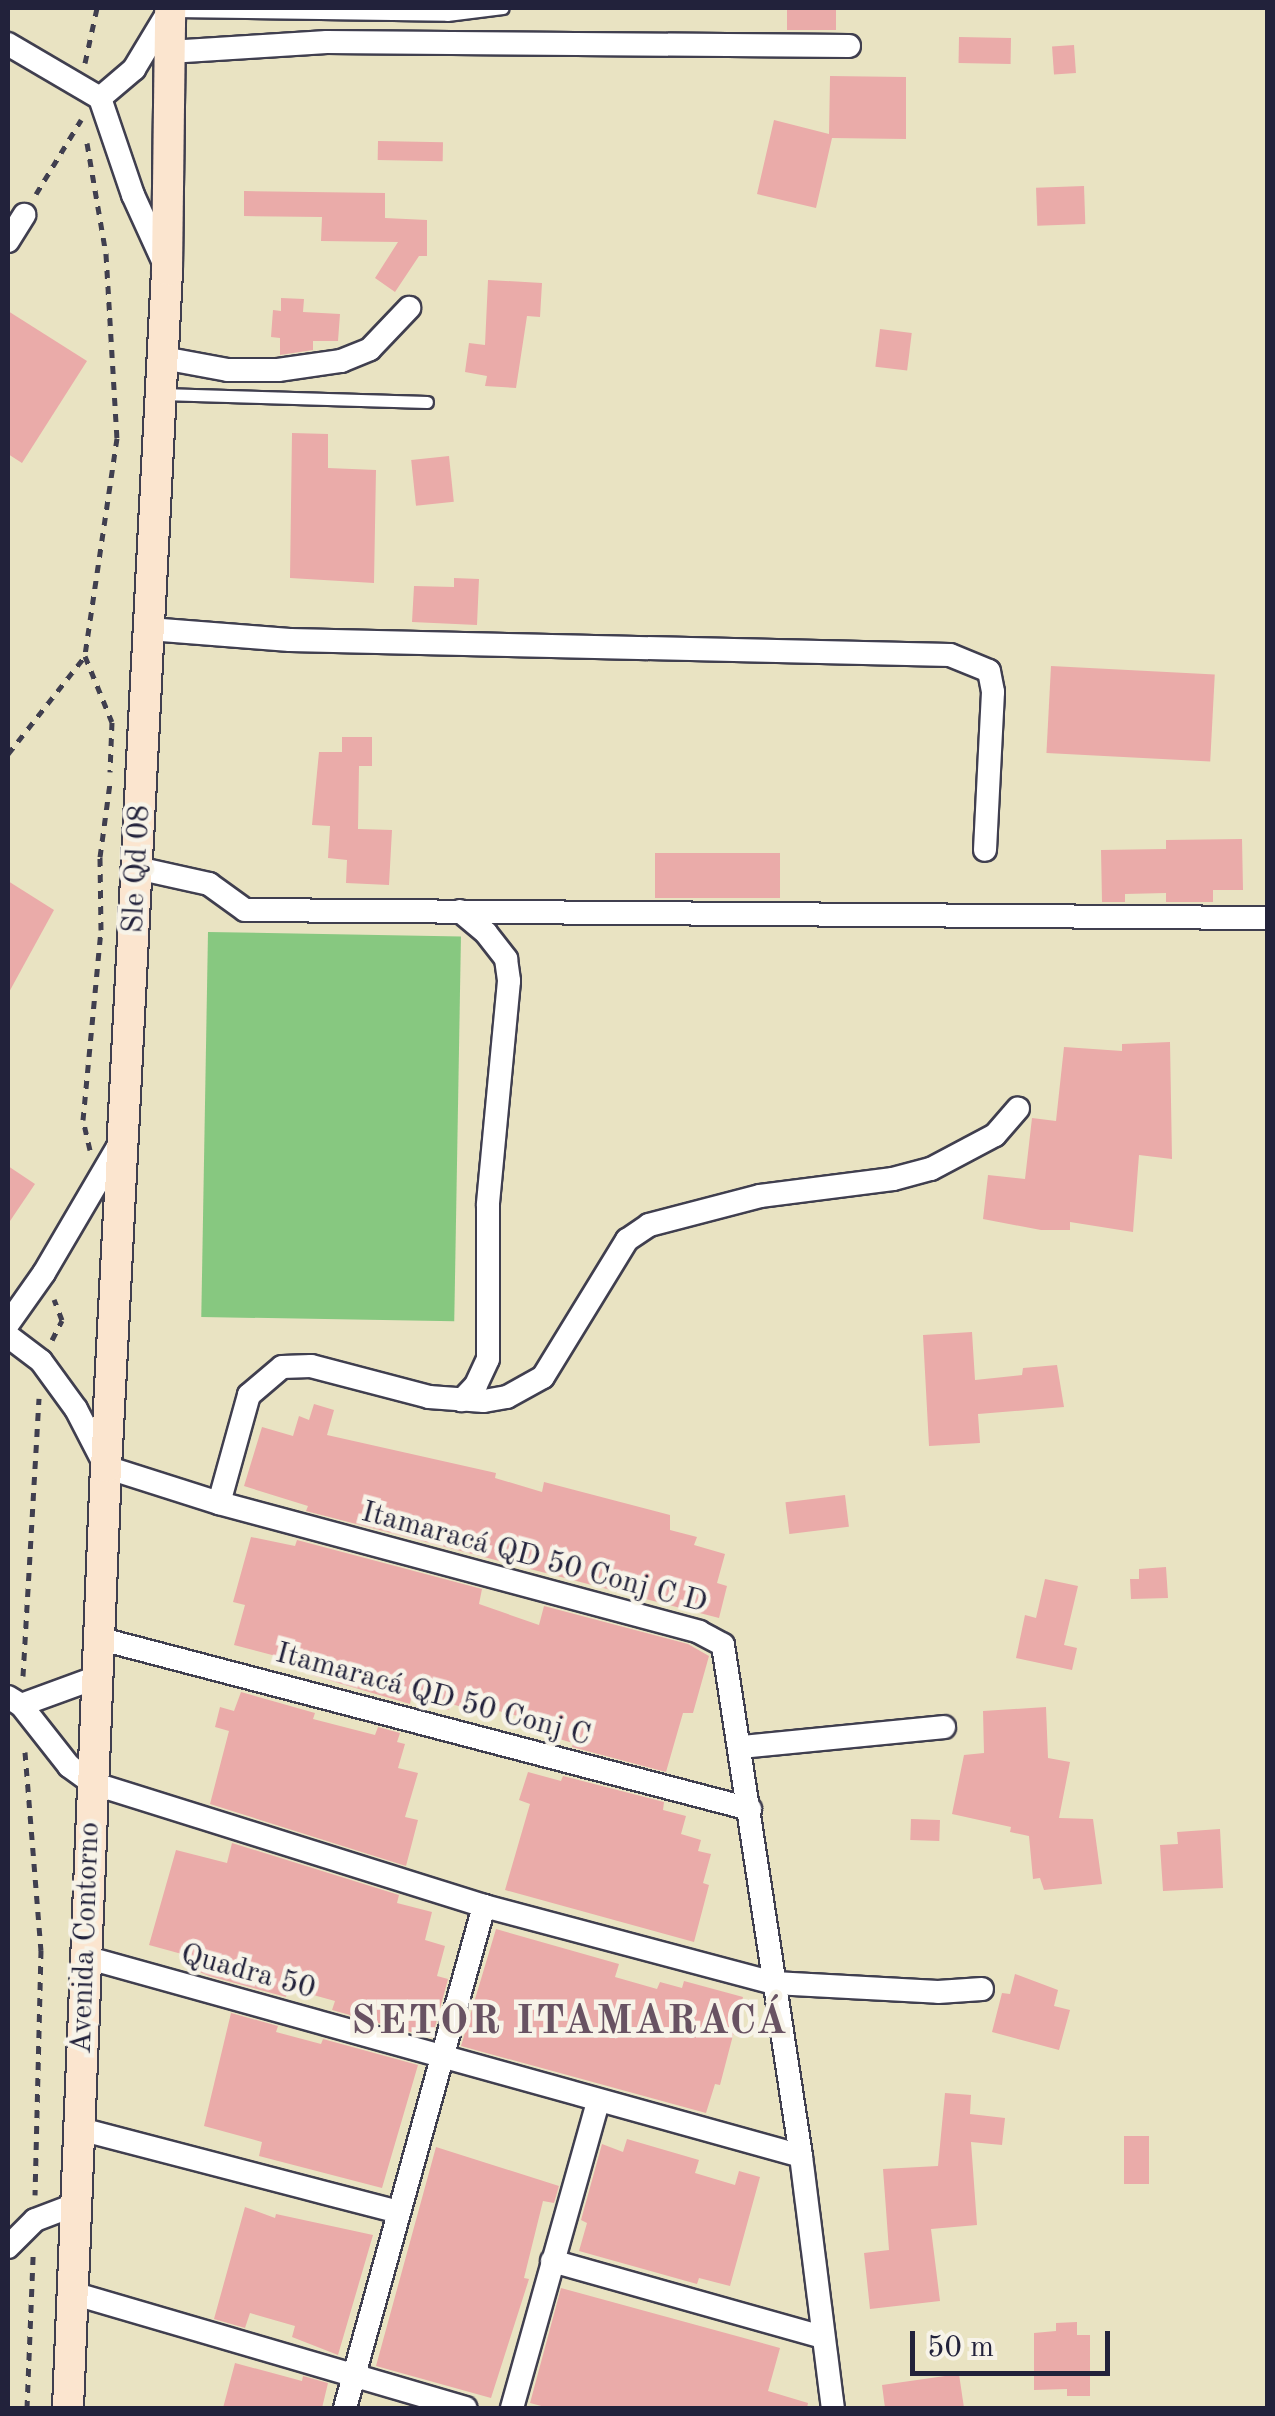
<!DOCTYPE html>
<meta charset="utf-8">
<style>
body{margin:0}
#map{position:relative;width:1275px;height:2416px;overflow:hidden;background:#e9e3c2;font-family:"Old Standard TT",serif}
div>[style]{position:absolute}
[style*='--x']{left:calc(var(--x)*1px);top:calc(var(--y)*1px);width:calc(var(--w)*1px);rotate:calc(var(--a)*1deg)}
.green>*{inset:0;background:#87c880;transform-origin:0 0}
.building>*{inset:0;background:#eaaba9;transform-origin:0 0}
.path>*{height:5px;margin-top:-2.5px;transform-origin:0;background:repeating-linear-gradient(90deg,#403f4f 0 8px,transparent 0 16px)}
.roads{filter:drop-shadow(2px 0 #403f4f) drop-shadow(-2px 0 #403f4f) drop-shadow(0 2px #403f4f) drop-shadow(0 -2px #403f4f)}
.lane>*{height:11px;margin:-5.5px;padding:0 5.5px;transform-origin:5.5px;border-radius:5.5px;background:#fff}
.street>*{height:22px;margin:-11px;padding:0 11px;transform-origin:11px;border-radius:11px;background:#fff}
.secondary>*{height:30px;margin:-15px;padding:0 15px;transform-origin:15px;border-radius:15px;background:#fbe5cf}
span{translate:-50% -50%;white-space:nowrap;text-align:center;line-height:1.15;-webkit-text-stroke:9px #f7f3e8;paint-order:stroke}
.street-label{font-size:30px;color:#22223b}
.district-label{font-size:40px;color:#685262;font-weight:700;letter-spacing:2.5px}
.frame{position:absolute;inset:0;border:10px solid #22223b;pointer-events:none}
.scale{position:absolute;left:910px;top:2331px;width:200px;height:45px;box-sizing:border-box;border:5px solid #22223b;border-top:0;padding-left:12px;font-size:30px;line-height:35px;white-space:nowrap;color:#22223b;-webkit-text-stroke:8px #f7f3e8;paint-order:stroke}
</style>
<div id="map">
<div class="green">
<div style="left:208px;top:932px;width:253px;height:385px;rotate:1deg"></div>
</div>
<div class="building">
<div style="left:787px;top:8px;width:49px;height:22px"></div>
<div style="left:959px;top:37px;width:52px;height:26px;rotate:1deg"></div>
<div style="left:1074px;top:45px;width:28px;height:22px;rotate:86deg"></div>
<div style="clip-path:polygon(830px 76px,906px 77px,906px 139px,832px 138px,816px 208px,757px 194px,774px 120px,829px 134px)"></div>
<div style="left:378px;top:141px;width:65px;height:19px;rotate:1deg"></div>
<div style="left:1084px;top:186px;width:38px;height:48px;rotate:88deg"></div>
<div style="clip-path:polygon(244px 191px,385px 193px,385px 218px,427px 220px,427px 256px,419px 256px,395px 292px,375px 278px,398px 242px,321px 241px,322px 217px,244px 216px)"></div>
<div style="clip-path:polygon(488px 280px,542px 283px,540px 317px,527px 316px,516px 388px,485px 386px,487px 376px,465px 372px,469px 343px,485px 345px)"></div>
<div style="clip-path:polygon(281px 298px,304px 299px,303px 312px,340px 314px,338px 341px,313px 341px,313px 350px,280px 355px,280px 338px,271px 337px,273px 310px,281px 311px)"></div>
<div style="clip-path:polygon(8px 311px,87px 361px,22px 463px,8px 454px)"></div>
<div style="left:880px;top:329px;width:32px;height:38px;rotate:7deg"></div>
<div style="clip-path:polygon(292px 433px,328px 434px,328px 468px,376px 470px,374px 583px,290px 578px)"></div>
<div style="left:449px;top:456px;width:46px;height:38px;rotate:84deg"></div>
<div style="clip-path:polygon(454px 578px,479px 579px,477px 625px,412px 622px,414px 586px,454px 587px)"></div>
<div style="left:1051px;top:666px;width:164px;height:87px;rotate:3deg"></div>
<div style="clip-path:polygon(342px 737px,372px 737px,372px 766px,359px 766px,358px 829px,392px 830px,389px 885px,346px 883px,347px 860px,328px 858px,330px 826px,312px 825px,319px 752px,342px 752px)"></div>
<div style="clip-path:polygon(1242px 839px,1243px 890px,1213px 890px,1213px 902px,1166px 902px,1166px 893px,1125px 894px,1125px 902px,1102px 902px,1101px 850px,1166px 849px,1166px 840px)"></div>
<div style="left:655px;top:853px;width:125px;height:45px"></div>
<div style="clip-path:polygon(8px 881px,54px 910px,8px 994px)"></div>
<div style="clip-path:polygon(1170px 1042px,1172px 1159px,1139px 1155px,1133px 1232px,1070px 1222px,1070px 1230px,1041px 1230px,983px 1219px,988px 1175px,1025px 1179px,1032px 1118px,1056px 1121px,1064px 1047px,1122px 1051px,1122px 1044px)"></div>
<div style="clip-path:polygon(8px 1166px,35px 1184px,8px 1224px)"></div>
<div style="clip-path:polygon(972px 1332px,975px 1380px,1022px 1375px,1023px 1368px,1057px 1365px,1064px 1407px,978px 1414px,980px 1443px,929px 1446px,923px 1335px)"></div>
<div style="clip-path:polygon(314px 1404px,334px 1410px,327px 1435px,496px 1473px,495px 1478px,542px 1492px,544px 1482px,670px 1515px,670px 1530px,697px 1537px,694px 1545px,725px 1554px,717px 1583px,727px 1586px,719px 1618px,306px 1511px,308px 1506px,244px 1486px,262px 1427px,293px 1436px,299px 1416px,309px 1420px)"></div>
<div style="left:845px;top:1495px;width:32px;height:60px;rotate:83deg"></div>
<div style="clip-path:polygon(251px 1537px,295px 1546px,297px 1540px,482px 1589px,479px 1604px,539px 1625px,544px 1606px,688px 1644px,709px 1656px,693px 1713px,683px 1713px,666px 1772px,572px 1747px,573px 1743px,542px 1734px,545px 1723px,483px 1707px,481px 1712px,451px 1704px,449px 1710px,411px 1699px,410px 1704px,311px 1675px,314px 1666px,234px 1645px,245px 1605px,233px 1602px)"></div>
<div style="clip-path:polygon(1166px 1567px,1168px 1598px,1131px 1599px,1130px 1579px,1139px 1579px,1139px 1569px)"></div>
<div style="clip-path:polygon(1045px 1579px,1078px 1586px,1064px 1645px,1077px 1648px,1072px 1670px,1016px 1658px,1025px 1615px,1036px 1618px)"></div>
<div style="clip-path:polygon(241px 1692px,315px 1713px,313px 1719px,375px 1735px,378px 1727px,400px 1733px,397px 1742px,405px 1744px,398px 1768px,418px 1773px,405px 1817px,418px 1820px,406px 1866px,210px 1804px,229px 1731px,215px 1727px,220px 1707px,234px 1711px)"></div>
<div style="clip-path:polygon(1046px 1707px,1048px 1758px,1070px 1762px,1059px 1818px,1093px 1819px,1102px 1884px,1044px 1890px,1040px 1878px,1033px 1879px,1029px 1836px,1010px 1832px,1011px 1827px,952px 1814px,964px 1755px,984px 1753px,983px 1711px)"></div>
<div style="clip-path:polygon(528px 1772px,561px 1781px,563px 1776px,664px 1802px,663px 1810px,686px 1816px,681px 1834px,701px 1840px,698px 1851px,711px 1854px,703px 1883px,709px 1885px,694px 1942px,505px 1890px,530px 1804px,519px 1800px)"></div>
<div style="left:911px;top:1819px;width:29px;height:21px;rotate:2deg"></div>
<div style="clip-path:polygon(1220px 1829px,1223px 1888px,1163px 1891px,1160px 1845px,1178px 1844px,1177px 1832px)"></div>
<div style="clip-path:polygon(232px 1843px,399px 1895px,397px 1903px,432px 1912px,425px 1940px,445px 1946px,437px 1976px,448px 1979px,432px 2038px,332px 2010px,335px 2001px,288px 1988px,286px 1997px,209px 1976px,197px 1971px,200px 1959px,149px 1945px,176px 1850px,227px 1863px)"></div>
<div style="clip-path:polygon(496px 1929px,619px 1964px,615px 1977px,657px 1989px,660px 1982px,682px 1988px,684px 1981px,743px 1997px,720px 2085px,715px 2084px,706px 2113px,461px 2046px)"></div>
<div style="clip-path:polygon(1015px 1974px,1058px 1990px,1054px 2006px,1070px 2010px,1059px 2050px,992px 2032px,1002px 1993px,1010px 1994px)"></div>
<div style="clip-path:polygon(231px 2013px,278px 2026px,276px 2032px,321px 2044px,323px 2039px,418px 2065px,382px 2188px,259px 2156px,262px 2142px,204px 2126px)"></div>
<div style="clip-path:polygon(945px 2093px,971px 2095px,970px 2114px,1005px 2118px,1002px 2145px,971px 2142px,977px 2225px,931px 2229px,940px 2301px,870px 2309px,864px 2253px,889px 2250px,883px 2169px,938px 2166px)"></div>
<div style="left:1124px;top:2136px;width:25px;height:48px"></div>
<div style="clip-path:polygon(627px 2139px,699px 2160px,695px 2173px,735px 2185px,739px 2171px,760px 2177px,730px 2286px,699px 2278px,697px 2284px,579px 2251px,587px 2223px,581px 2220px,602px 2144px,623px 2152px)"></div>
<div style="clip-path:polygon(436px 2147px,559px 2186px,554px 2203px,543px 2201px,524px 2278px,529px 2279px,491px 2398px,376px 2366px)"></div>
<div style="clip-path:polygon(245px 2207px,275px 2218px,276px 2214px,373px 2235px,338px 2355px,292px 2337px,295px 2326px,250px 2313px,245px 2328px,214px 2319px)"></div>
<div style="clip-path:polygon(561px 2288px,780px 2348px,768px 2391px,808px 2403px,807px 2408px,549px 2408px,530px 2403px)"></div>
<div style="clip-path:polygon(1077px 2322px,1077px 2335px,1090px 2335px,1090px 2396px,1067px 2396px,1067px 2389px,1034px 2390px,1034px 2333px,1056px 2331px,1056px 2323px)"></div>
<div style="clip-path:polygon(235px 2363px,302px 2381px,303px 2376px,328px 2383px,322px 2408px,223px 2408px)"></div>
<div style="clip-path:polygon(959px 2374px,964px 2408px,885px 2408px,882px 2385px)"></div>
</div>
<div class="path">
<div style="--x:85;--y:63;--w:56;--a:-77.7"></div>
<div style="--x:87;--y:143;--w:113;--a:80.3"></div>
<div style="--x:106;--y:254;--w:184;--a:86.6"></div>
<div style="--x:117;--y:438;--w:220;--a:98.4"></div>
<div style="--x:85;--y:656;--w:71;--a:67.8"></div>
<div style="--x:112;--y:722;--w:50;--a:92.3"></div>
<div style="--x:36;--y:194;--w:87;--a:-58.7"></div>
<div style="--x:8;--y:754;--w:125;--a:-51.8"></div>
<div style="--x:90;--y:1150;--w:31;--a:-103"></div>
<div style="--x:83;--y:1120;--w:191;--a:-84.6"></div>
<div style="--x:101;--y:930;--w:73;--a:-90.8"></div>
<div style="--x:100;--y:857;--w:75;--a:-82.3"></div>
<div style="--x:52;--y:1340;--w:22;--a:-63"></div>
<div style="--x:62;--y:1320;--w:22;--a:-111"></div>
<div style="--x:23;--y:1676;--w:278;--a:-86.7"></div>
<div style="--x:25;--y:1752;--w:199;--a:85.4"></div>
<div style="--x:41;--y:1950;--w:245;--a:91.4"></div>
<div style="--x:27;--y:2408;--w:152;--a:-87.7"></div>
</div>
<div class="roads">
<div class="lane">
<div style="--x:174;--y:11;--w:273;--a:0.8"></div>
<div style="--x:447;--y:15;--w:56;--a:-7.1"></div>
<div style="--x:161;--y:394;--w:266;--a:1.7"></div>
</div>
<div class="street">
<div style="--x:8;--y:44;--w:107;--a:30.4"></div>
<div style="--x:169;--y:52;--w:158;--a:-3.6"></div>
<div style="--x:327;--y:42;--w:522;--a:0.44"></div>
<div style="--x:8;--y:241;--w:31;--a:-58"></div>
<div style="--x:164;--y:263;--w:75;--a:-114.5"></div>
<div style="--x:133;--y:195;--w:102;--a:-108.8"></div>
<div style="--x:100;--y:98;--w:45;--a:-40.5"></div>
<div style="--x:134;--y:69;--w:68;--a:-58.9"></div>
<div style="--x:163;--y:358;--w:66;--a:10.5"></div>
<div style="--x:228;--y:370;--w:50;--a:0"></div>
<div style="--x:278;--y:370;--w:64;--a:-8.1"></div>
<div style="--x:341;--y:361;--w:31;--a:-22"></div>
<div style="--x:370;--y:349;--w:57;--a:-46.4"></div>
<div style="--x:149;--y:629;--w:141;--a:4.5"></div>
<div style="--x:290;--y:640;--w:660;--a:1.3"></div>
<div style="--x:950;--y:655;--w:42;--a:22.3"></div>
<div style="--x:989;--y:671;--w:21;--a:79"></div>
<div style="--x:993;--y:692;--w:158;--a:92.9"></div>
<div style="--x:137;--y:868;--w:74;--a:12.5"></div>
<div style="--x:209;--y:884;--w:44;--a:35.8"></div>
<div style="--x:245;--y:910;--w:1023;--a:0.45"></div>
<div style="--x:460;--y:911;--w:34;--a:40"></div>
<div style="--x:486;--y:933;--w:33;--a:52"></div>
<div style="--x:506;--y:959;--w:22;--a:82"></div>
<div style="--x:509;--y:981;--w:225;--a:95.4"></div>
<div style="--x:488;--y:1205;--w:154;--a:90"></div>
<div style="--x:488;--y:1359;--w:29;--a:115"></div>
<div style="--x:476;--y:1385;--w:21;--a:133"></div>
<div style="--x:8;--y:1324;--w:62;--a:-54.8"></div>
<div style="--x:44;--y:1273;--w:148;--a:-59.6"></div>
<div style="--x:8;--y:1336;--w:41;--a:37.1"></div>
<div style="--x:41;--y:1361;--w:59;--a:53.9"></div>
<div style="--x:76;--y:1409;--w:65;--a:62.7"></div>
<div style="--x:106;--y:1467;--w:119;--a:17.7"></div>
<div style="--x:219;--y:1503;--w:497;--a:15"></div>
<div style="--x:699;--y:1632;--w:27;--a:28"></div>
<div style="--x:723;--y:1645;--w:517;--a:81.32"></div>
<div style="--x:801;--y:2156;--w:254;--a:82.8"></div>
<div style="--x:219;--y:1503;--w:112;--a:-74.5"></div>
<div style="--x:249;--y:1395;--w:43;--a:-40.3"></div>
<div style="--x:282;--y:1367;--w:29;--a:-2"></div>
<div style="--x:311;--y:1366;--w:122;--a:14.7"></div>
<div style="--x:429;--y:1397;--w:55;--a:4.2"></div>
<div style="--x:484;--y:1401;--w:23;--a:-10"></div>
<div style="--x:507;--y:1397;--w:41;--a:-29.1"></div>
<div style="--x:543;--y:1377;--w:161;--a:-58.5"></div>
<div style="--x:627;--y:1240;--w:27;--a:-34"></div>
<div style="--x:649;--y:1225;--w:115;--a:-14.6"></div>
<div style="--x:760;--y:1196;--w:134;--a:-7.3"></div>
<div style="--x:893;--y:1179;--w:39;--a:-15"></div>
<div style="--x:931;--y:1169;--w:72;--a:-28"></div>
<div style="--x:995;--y:1135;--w:35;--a:-49"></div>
<div style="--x:101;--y:1639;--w:671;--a:14.68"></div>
<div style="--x:8;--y:1697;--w:15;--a:32"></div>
<div style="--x:21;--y:1705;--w:78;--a:51.8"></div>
<div style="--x:69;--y:1766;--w:29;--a:36"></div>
<div style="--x:92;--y:1783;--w:411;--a:17.4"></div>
<div style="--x:484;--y:1906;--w:300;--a:14.9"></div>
<div style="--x:774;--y:1983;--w:164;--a:3.1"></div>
<div style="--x:938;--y:1992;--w:44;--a:-3.9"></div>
<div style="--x:21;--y:1705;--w:82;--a:-20"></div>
<div style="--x:741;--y:1747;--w:204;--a:-5.6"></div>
<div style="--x:85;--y:1957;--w:743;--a:15.53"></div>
<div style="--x:80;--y:2129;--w:329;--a:14.6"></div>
<div style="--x:8;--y:2247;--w:38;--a:-45"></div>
<div style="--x:35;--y:2220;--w:45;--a:-20.9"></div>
<div style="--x:552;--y:2261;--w:280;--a:15.7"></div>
<div style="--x:72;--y:2293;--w:410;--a:16.3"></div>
<div style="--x:345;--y:2408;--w:521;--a:-74.52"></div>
<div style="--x:512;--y:2408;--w:317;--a:-74.3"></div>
</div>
<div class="secondary">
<div style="--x:68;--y:2408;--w:942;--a:-87.69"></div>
<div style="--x:106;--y:1467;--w:1199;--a:-87.08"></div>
<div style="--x:167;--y:270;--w:262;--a:-89.3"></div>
</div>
</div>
<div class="street-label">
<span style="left:137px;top:869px;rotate:-87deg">Sle Qd 08</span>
<span style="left:534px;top:1558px;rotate:15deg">Itamaracá QD 50 Conj C D</span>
<span style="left:433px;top:1695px;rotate:15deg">Itamaracá QD 50 Conj C</span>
<span style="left:86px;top:1938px;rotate:-88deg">Avenida Contorno</span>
<span style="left:248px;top:1972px;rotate:15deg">Quadra 50</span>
</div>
<div class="district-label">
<span style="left:570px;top:2023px">SETOR ITAMARACÁ</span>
</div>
<div class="frame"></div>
<div class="scale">50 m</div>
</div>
